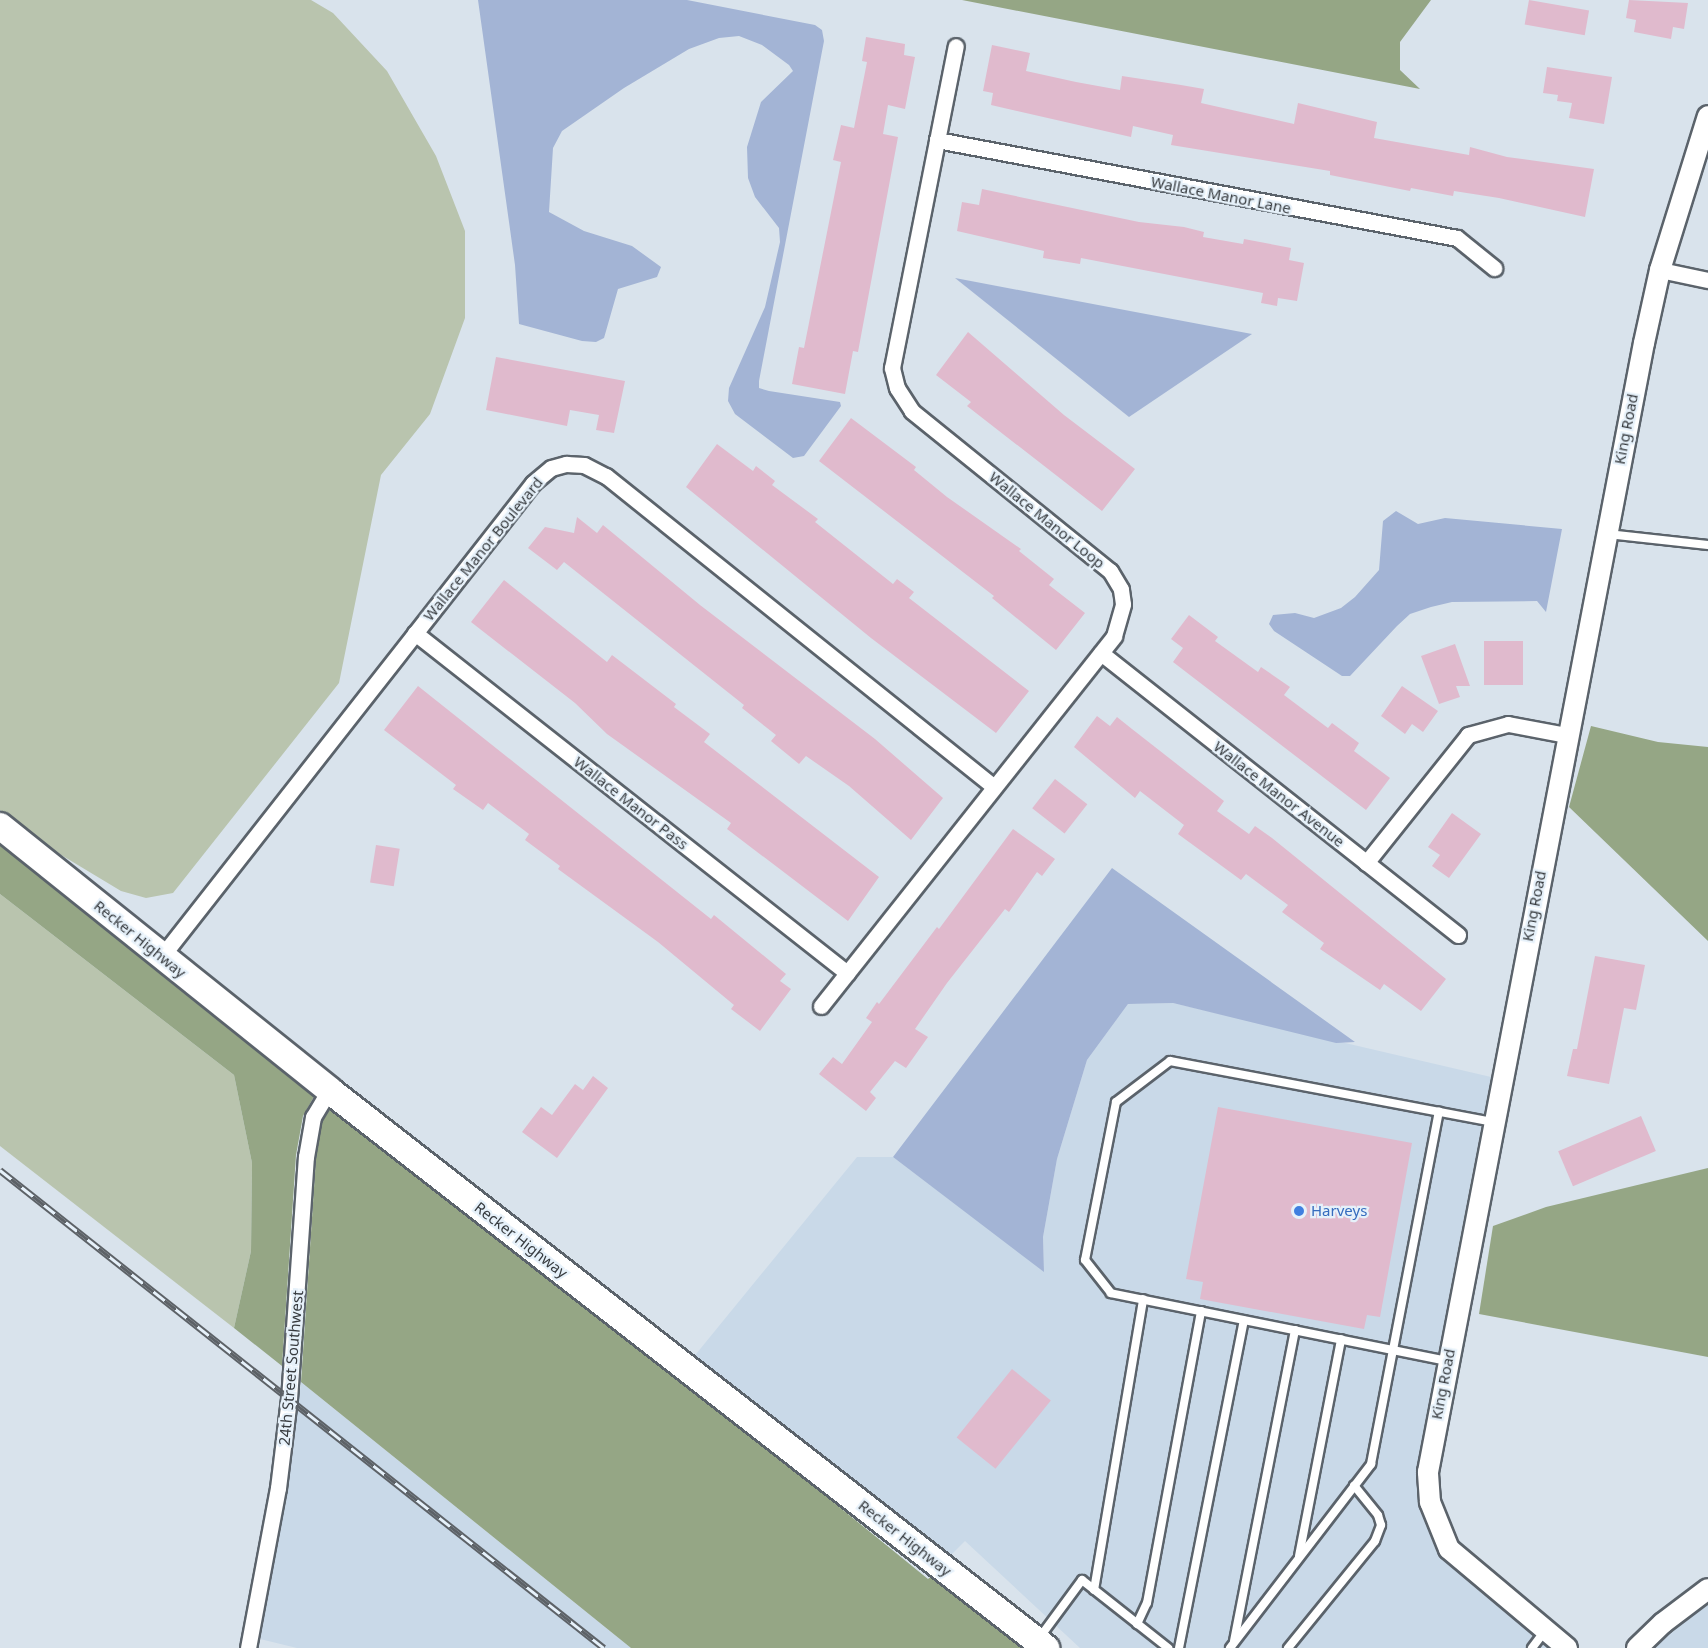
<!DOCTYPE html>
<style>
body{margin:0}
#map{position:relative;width:1708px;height:1648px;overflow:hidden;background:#d9e3ec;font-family:"Noto Sans",sans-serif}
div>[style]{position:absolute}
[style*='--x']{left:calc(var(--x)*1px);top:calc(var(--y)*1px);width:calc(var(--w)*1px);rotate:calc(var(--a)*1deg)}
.built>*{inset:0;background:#c9d9e8}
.green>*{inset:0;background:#b9c4ae}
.forest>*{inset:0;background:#95a685}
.water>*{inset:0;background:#a3b4d5}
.building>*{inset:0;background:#e0bacd;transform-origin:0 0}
.roads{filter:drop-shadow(2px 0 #5b636b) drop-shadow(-2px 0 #5b636b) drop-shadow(0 2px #5b636b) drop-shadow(0 -2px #5b636b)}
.service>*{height:8px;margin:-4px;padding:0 4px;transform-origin:4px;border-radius:4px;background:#fff}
.minor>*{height:15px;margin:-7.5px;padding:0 7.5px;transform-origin:7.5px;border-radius:7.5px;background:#fff}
.tertiary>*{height:20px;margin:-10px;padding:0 10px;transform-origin:10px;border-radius:10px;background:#fff}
.primary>*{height:26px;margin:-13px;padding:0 13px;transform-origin:13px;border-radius:13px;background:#fff}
.rail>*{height:7px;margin-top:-3.5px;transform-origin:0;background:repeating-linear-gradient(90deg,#e6f1fa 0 14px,#5d6267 0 28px);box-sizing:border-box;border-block:2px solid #5d6267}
.dots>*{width:16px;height:16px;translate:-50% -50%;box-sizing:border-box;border:3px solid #e6f1fa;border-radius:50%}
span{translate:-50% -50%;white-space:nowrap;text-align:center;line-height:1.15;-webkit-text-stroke:4.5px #e6f1fa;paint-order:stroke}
.street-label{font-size:15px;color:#373b3f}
.shop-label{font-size:15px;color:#366cbe}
.left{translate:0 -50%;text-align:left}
</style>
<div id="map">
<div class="built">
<div style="clip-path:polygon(1173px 1003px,1491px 1077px,1422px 1438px,1418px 1471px,1420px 1503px,1442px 1557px,1549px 1648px,1080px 1648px,965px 1541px,948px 1558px,692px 1359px,857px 1157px,893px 1157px,1044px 1271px,1043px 1237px,1057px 1159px,1087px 1060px,1128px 1004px)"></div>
<div style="clip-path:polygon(301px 1382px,631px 1648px,297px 1648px,260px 1639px,288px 1490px)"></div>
<div style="clip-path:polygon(1708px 1602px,1708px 1648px,1652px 1648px,1669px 1631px)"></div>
</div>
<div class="green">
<div style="clip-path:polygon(0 0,311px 0,333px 13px,387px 71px,436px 156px,465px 231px,465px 318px,430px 414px,381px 475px,339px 683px,173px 893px,146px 898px,121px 891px,38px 841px,0 810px)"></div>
<div style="clip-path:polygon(0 894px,234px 1075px,252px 1163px,251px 1251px,234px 1328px,0 1146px)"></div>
</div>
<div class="forest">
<div style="clip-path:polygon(962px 0,1431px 0,1400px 42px,1400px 70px,1420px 89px)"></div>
<div style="clip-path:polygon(1591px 726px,1658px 742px,1708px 747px,1708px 941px,1569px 807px)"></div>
<div style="clip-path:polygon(0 841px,316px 1093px,303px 1116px,296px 1155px,282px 1366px,234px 1328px,251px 1251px,252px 1163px,234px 1075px,0 894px)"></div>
<div style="clip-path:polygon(332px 1106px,678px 1376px,928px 1579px,934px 1574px,1028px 1648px,631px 1648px,301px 1382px,316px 1158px,322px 1121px)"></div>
<div style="clip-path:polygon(1708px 1168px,1708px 1357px,1479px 1314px,1493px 1226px,1546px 1207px)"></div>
</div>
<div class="water">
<div style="clip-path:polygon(478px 0,687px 0,815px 25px,822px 30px,824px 41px,759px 381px,759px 388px,769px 391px,840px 402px,841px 406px,804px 456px,793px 458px,735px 414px,728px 401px,729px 388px,765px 307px,780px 242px,779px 228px,755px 197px,748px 178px,747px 147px,761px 102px,793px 71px,789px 65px,762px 45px,739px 36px,719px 38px,689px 49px,624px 88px,562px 131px,553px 148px,549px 212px,584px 231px,632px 246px,661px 267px,657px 277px,618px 289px,604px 338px,596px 342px,582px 341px,519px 324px,515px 265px)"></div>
<div style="clip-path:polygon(955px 278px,1252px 334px,1129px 417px)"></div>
<div style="clip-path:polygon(1396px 511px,1418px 524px,1445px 518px,1562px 529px,1546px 612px,1537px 601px,1452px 602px,1431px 607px,1410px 614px,1397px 626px,1350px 676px,1342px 676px,1274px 631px,1269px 624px,1273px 615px,1295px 613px,1314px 618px,1341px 608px,1355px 597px,1379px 570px,1383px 521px)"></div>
<div style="clip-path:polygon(1112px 868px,1355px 1042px,1336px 1043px,1173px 1003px,1128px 1004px,1087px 1060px,1057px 1159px,1043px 1237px,1044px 1272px,893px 1157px)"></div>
</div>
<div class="building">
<div style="left:1529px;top:0;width:61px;height:25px;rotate:10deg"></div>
<div style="clip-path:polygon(1629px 0,1688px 3px,1684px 29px,1673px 27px,1671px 39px,1634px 32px,1636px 20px,1626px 18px)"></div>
<div style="clip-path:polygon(866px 37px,905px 44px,904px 55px,915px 57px,905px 109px,888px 105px,883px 134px,898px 137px,858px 352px,853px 351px,845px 394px,792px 384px,799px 347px,804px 348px,841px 162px,833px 160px,841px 125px,854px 128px,867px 62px,862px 61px)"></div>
<div style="clip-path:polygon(992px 45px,1030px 53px,1026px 71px,1076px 82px,1120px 90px,1122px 76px,1181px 85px,1204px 89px,1201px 103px,1294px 124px,1298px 103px,1377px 122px,1374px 138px,1469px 155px,1470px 147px,1507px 157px,1594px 169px,1585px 217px,1499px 198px,1454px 191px,1453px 196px,1411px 188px,1410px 191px,1330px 175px,1330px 171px,1171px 145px,1173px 135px,1133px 126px,1131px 137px,991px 105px,993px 93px,983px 91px)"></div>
<div style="clip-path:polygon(1547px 67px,1612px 77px,1604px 124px,1569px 118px,1572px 103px,1557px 101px,1558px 95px,1543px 93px)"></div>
<div style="clip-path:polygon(982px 189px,1139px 222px,1184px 227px,1204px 232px,1203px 237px,1243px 244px,1244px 239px,1291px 248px,1289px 260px,1304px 263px,1297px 301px,1278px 298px,1277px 306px,1261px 303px,1263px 293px,1081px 258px,1080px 264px,1043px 258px,1044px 251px,957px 231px,962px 202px,979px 205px)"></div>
<div style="clip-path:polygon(968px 332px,1064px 415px,1135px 469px,1102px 511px,967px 406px,971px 402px,936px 375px)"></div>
<div style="clip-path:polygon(496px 357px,625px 381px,614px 433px,596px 430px,599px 415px,570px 410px,567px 426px,486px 410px)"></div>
<div style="clip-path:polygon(851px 418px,916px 467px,914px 470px,947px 497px,1021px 549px,1019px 551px,1054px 579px,1049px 585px,1085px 613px,1056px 650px,992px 598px,994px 596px,819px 461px)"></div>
<div style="clip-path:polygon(717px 444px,753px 471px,756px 466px,775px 481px,772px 485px,818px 519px,815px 522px,893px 584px,897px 579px,914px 592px,909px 598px,1029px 691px,996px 733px,871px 638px,686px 487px)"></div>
<div style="clip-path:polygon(577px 517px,597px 533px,603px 525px,700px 605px,875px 739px,943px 798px,911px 840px,849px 786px,806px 756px,799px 764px,771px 741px,776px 735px,742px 708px,744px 705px,564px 562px,557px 570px,528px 548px,545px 527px,574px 533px)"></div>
<div style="clip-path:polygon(504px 580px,607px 662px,612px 655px,676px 704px,674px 707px,710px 734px,704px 742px,879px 877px,848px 921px,727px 829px,731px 823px,607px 734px,575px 703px,471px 622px)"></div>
<div style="clip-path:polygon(1189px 615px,1218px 637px,1215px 641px,1258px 672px,1261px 667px,1290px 687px,1284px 695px,1328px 728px,1332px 723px,1359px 743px,1354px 751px,1390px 778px,1366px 810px,1173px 662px,1183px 648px,1171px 639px)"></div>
<div style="left:1523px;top:641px;width:44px;height:39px;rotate:90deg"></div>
<div style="clip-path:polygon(1455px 644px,1470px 686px,1456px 686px,1460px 697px,1439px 704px,1421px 656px)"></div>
<div style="clip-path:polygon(418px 686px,711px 919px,714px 915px,786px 974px,780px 981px,791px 989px,760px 1031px,731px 1009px,734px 1005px,658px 942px,558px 869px,560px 866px,525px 840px,529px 834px,488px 803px,483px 810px,453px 789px,456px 785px,384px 730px)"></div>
<div style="clip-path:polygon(1402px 686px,1438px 711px,1423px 732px,1412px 724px,1405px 734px,1381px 716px)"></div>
<div style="clip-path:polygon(1097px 716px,1110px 726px,1117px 717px,1132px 729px,1224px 801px,1217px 811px,1249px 834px,1255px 826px,1272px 838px,1446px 979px,1421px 1011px,1384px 984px,1380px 990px,1320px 949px,1324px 943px,1282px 912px,1288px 905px,1246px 874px,1241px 880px,1178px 834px,1184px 825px,1140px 791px,1135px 798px,1074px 747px)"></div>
<div style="left:1055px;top:779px;width:41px;height:37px;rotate:38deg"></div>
<div style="clip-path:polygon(1452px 813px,1481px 834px,1449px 878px,1432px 866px,1440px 855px,1428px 847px)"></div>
<div style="clip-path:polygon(1013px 829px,1055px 859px,1042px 876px,1037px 872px,1009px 912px,1005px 909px,947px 983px,915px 1029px,928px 1037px,906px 1068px,895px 1061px,870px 1092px,876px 1098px,866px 1111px,819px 1074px,833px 1057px,842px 1064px,872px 1022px,866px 1018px,877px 1002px,879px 1004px,937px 927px,939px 929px)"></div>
<div style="left:376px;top:845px;width:24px;height:38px;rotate:9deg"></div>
<div style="clip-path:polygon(1595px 956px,1645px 965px,1636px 1010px,1624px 1008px,1609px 1084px,1567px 1076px,1573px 1049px,1577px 1049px)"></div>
<div style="clip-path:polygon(593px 1076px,608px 1088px,557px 1158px,522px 1132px,541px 1107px,552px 1115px,575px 1084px,583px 1090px)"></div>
<div style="clip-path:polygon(1218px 1107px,1412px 1143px,1380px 1317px,1367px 1315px,1364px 1329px,1200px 1299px,1203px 1282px,1186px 1279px)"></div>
<div style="left:1641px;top:1116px;width:38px;height:90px;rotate:67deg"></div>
<div style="left:1012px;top:1369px;width:50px;height:88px;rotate:39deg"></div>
</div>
<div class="roads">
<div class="service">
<div style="--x:1607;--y:534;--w:102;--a:6.2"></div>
<div style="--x:1447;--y:1361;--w:343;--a:-168.6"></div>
<div style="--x:1111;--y:1293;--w:42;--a:-128.2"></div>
<div style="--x:1085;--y:1260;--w:161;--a:-78.9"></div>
<div style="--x:1116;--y:1102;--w:68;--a:-37.2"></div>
<div style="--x:1170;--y:1061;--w:328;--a:10.7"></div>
<div style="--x:1299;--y:1556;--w:221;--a:-79"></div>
<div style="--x:1094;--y:1590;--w:295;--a:-80.4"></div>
<div style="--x:1137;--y:1624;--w:23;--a:-65"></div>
<div style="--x:1147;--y:1603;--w:297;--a:-79.5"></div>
<div style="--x:1040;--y:1637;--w:71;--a:-53.6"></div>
<div style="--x:1082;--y:1580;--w:110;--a:38.3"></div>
<div style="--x:1234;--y:1641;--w:317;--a:-78.9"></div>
<div style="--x:1179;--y:1648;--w:334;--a:-78.8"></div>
<div style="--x:1230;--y:1648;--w:232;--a:-52.5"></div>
<div style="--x:1371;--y:1464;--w:359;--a:-79.1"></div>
<div style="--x:1288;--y:1648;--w:138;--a:-50.9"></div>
<div style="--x:1375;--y:1541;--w:17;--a:-69"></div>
<div style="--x:1381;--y:1525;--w:10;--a:-107"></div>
<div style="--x:1378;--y:1515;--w:38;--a:-129"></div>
<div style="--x:1532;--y:1648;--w:21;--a:-53"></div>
</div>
<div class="minor">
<div style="--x:937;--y:140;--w:529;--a:10.67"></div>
<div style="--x:1457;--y:238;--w:48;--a:39"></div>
<div style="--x:1660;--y:270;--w:49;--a:11.8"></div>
<div style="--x:415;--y:633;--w:550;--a:38.2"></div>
<div style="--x:1101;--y:653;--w:455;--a:38.3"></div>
<div style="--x:1366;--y:863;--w:164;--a:-51.4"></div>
<div style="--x:1468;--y:735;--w:41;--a:-15.4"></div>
<div style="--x:1508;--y:724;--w:60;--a:10.6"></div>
<div style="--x:162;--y:956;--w:601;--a:-51.89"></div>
<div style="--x:533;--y:483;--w:23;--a:-40"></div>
<div style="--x:551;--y:468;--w:16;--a:-15"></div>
<div style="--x:566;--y:464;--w:18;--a:3"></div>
<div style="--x:584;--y:465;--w:25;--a:27"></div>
<div style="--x:606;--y:476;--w:497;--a:38.7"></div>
<div style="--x:821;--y:1006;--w:472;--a:-51.6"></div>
<div style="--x:1114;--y:636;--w:33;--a:-74"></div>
<div style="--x:1123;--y:604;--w:15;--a:-98"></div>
<div style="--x:1121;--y:589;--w:21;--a:-121"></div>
<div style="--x:1110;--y:571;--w:255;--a:-141.1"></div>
<div style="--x:912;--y:411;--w:27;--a:-123"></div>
<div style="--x:897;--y:388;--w:21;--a:-104"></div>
<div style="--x:892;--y:368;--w:328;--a:-78.8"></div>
<div style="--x:248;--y:1648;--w:163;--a:-79.4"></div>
<div style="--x:278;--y:1488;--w:90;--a:-83"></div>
<div style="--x:289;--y:1399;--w:243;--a:-86"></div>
<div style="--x:306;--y:1157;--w:41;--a:-80.1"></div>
<div style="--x:313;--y:1117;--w:31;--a:-59"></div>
</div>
<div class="tertiary">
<div style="--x:1567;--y:1648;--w:154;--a:-140"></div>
<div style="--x:1449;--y:1549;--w:51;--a:-112"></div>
<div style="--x:1430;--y:1502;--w:30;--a:-94"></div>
<div style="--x:1428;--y:1472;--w:1149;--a:-79.17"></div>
<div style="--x:1644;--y:343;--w:75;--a:-77.6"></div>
<div style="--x:1660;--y:270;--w:161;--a:-72.7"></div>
<div style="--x:1637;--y:1648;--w:36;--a:-44"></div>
<div style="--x:1663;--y:1623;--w:56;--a:-37.1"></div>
</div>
<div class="primary">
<div style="--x:0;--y:826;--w:422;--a:38.7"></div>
<div style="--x:329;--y:1090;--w:909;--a:37.89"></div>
</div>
</div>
<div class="rail">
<div style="--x:0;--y:1170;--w:770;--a:38.36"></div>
</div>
<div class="dots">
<div style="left:1299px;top:1211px;background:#3f7fe0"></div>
</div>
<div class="street-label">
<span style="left:1221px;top:195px;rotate:11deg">Wallace Manor Lane</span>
<span style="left:1626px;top:429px;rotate:-79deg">King Road</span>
<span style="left:1047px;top:520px;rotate:39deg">Wallace Manor Loop</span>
<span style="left:483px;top:549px;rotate:-51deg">Wallace Manor Boulevard</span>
<span style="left:1279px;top:794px;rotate:38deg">Wallace Manor Avenue</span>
<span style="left:631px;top:803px;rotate:38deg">Wallace Manor Pass</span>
<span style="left:1534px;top:906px;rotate:-79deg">King Road</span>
<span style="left:140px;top:939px;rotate:39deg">Recker Highway</span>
<span style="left:521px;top:1240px;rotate:38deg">Recker Highway</span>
<span style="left:291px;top:1368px;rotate:-85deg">24th Street Southwest</span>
<span style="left:1443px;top:1384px;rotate:-79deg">King Road</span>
<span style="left:905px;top:1538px;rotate:38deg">Recker Highway</span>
</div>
<div class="shop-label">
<span class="left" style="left:1311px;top:1211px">Harveys</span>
</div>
</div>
